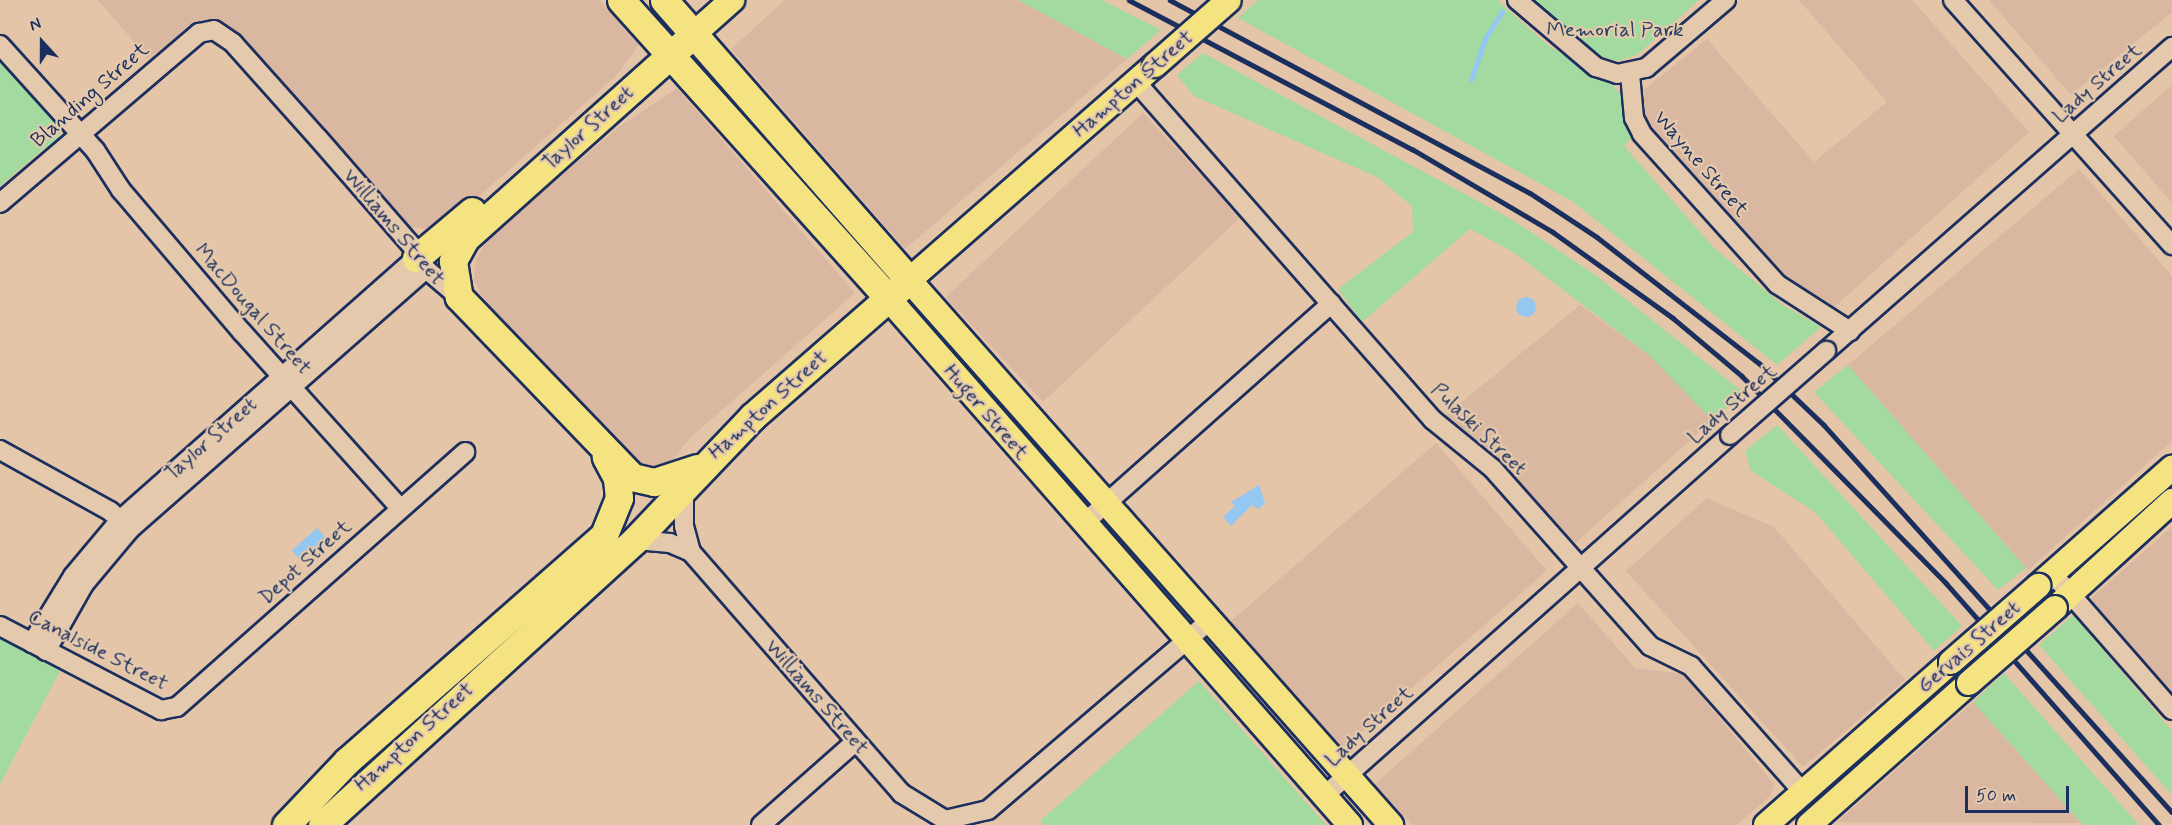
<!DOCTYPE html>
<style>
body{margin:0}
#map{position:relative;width:2172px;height:825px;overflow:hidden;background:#e5c5a8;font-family:Mynerve,sans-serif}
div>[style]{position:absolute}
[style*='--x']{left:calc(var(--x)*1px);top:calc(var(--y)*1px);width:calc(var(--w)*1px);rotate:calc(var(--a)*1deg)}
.built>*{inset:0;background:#d9b7a0;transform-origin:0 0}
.green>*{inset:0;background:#a2da9f}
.water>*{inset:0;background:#94c7f1;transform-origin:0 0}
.round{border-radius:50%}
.stream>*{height:4.5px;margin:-2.25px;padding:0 2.25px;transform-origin:2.25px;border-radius:2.25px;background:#94c7f1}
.roads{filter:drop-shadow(2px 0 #1b2f5e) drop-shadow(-2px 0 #1b2f5e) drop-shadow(0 2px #1b2f5e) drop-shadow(0 -2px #1b2f5e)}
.minor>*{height:18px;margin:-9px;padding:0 9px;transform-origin:9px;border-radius:9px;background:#e5c9ac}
.major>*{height:24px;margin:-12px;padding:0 12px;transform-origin:12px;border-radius:12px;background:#f5e382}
.highway>*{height:27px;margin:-13.5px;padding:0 13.5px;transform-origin:13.5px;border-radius:13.5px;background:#f5e382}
.rail>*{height:4.5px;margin:-2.25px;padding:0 2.25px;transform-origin:2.25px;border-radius:2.25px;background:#1b2f5e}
.bridges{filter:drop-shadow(2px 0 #1b2f5e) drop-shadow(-2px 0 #1b2f5e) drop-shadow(0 2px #1b2f5e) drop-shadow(0 -2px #1b2f5e)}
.minor-bridge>*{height:18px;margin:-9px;padding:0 9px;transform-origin:9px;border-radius:9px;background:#e5c9ac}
.major-bridge>*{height:24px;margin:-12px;padding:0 12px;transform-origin:12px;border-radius:12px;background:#f5e382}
span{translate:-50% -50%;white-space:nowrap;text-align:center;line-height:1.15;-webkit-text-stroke:4.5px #e5c9ac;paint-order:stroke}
.park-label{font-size:21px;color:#284064}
.street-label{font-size:21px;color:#1b2f5e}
.north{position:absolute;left:12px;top:12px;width:60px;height:60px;-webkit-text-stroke:4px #e5c9ac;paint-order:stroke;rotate:339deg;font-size:16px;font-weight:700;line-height:24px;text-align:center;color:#1b2f5e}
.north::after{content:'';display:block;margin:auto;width:21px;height:27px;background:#1b2f5e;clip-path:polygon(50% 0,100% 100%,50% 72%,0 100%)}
.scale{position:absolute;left:1965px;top:786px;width:104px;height:27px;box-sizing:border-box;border:3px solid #1b2f5e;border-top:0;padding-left:8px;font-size:18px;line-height:21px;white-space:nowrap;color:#1b2f5e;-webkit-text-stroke:4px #e5c9ac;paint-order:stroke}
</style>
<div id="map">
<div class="built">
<div style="clip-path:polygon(98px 0,599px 0,639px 45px,616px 76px,440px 230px,411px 227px,232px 28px,199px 23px,148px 58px)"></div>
<div style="clip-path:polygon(785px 0,1018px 0,1127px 59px,905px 249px,731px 49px)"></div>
<div style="clip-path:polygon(1799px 0,1912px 0,2029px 132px,1831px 310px,1790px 286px,1652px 132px,1640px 108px,1645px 89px,1707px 39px,1814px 162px,1887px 102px)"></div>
<div style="clip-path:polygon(1989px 0,2172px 0,2172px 12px,2071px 95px)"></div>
<div style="clip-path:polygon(2172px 85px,2172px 203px,2114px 136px)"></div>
<div style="clip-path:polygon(677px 88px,855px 293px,689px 439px,666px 469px,634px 471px,485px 301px,474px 280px,476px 260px,488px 237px,619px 127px)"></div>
<div style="left:1143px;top:113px;width:143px;height:270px;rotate:47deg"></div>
<div style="clip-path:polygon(2079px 169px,2172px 276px,2172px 441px,2028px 570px,1848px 365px)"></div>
<div style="clip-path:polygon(1580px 305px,1649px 355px,1715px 418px,1575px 543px,1446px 415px)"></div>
<div style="left:1436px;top:443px;width:169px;height:276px;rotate:49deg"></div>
<div style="clip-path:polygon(1707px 498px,1774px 527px,1905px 680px,1803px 767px,1626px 571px)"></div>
<div style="clip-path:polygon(2172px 527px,2172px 697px,2089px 600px)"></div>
<div style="clip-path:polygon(1578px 603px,1635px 668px,1683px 674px,1774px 784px,1771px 795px,1737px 825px,1412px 825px,1375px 784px)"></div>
<div style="clip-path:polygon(1973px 702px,2081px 823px,1837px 822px)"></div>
</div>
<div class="green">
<div style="clip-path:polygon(1018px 0,1102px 0,1161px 30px,1127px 59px)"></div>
<div style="clip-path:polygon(1258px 0,1497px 0,1549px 46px,1613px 85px,1623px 98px,1633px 136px,1624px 146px,1715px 249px,1783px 305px,1821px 327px,1777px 365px,1572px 201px,1238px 18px)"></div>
<div style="clip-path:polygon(1531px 0,1699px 0,1637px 55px,1618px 61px,1594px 54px)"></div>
<div style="clip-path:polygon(1203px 53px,1511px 219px,1594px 274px,1744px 393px,1715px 418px,1706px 414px,1649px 355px,1513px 252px,1470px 229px,1362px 322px,1338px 289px,1413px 232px,1412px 206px,1377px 177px,1194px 96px,1177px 75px)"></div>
<div style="clip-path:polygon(0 55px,61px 129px,57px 145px,47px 146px,0 186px)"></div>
<div style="clip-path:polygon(1848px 365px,2026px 568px,1998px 590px,1814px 392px)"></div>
<div style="clip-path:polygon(1777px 425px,1962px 626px,1934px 651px,1815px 512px,1751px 471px,1745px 451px)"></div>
<div style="clip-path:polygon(2073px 615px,2172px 731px,2172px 795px,2039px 645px)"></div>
<div style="clip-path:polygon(0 636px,61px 669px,0 784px)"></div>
<div style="clip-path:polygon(2004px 673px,2072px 750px,2139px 825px,2083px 825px,1973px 702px)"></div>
<div style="clip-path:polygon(1199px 681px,1326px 825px,1043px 825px,1040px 821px)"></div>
</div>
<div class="water">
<div class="round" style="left:1516px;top:297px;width:20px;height:20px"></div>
<div style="clip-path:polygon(1259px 485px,1265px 503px,1258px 509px,1252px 505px,1231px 526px,1223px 517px,1235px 506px,1231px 502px)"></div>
<div style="left:317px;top:528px;width:13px;height:34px;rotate:48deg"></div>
</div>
<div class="stream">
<div style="--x:1471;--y:80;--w:43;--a:-71.1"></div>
<div style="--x:1485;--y:39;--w:32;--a:-58"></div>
</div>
<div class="roads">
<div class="minor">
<div style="--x:1517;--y:0;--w:104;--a:40.3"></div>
<div style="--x:1596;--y:67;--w:22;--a:18"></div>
<div style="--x:1617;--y:74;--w:30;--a:-12"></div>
<div style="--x:1646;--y:68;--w:105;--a:-40.4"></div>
<div style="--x:1953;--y:0;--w:329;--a:48.2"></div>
<div style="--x:0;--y:45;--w:142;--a:47.9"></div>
<div style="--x:95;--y:150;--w:48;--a:57"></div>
<div style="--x:121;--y:190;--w:187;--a:49.6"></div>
<div style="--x:242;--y:332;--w:237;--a:48.1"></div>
<div style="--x:1630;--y:74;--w:44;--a:84.8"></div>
<div style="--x:1634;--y:118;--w:18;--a:63"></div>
<div style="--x:1642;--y:134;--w:202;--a:48"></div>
<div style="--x:1777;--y:284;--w:87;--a:32.8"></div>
<div style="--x:1136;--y:82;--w:450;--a:48.7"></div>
<div style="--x:1433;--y:420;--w:77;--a:39.2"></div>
<div style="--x:1493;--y:469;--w:237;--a:48.4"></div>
<div style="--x:1650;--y:646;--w:46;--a:26"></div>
<div style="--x:1691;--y:666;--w:169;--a:48.4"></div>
<div style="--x:0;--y:203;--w:262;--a:-40.5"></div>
<div style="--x:199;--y:33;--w:15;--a:-11"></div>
<div style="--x:214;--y:30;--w:23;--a:34"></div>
<div style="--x:233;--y:43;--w:127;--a:48.2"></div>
<div style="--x:318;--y:138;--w:143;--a:49"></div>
<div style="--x:412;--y:246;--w:27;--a:59"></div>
<div style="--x:426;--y:269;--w:43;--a:40.3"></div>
<div style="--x:1826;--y:351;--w:461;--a:-41.3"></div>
<div style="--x:0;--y:450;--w:126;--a:29"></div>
<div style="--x:110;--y:511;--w:25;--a:42"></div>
<div style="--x:684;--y:485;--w:41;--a:90"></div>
<div style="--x:684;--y:526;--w:27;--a:75"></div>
<div style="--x:691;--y:552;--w:320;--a:48.9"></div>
<div style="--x:901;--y:793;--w:52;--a:31.5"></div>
<div style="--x:945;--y:820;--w:44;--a:-13.1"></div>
<div style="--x:988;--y:810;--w:289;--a:-40.5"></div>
<div style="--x:1083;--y:524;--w:332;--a:-41.6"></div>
<div style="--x:635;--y:540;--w:35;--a:5"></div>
<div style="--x:670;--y:543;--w:23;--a:23"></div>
<div style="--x:2052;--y:573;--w:182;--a:48.8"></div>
<div style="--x:0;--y:626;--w:182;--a:27.6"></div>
<div style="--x:161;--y:710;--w:16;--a:-11"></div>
<div style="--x:177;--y:707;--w:385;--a:-41.5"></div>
<div style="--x:32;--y:643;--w:79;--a:-58.5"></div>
<div style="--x:73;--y:576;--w:73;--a:-50"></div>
<div style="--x:120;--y:520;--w:395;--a:-41.5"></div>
<div style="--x:46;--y:651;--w:77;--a:-60.4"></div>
<div style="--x:84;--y:584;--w:72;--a:-50.1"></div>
<div style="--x:130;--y:529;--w:394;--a:-41.3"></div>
<div style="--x:1324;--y:796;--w:543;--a:-41.64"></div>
<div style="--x:761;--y:825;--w:125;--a:-41.4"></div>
</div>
<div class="major">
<div style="--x:695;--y:33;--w:50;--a:-41.7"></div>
<div style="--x:1155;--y:65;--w:327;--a:138.8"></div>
<div style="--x:909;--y:280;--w:728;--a:48.51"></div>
<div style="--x:888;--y:298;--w:701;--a:48.76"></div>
<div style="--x:2038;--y:586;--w:179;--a:-41.4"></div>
<div style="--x:2055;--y:608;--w:159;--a:-42.4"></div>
<div style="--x:1766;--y:825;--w:247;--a:-41.4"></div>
<div style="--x:1809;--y:825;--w:214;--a:-41.6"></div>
</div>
<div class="highway">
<div style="--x:621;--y:0;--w:400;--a:48.1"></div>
<div style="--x:695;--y:33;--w:309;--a:138.2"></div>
<div style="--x:465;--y:239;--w:25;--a:119"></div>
<div style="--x:453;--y:261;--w:36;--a:81"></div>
<div style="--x:459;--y:297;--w:250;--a:46.1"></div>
<div style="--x:632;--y:477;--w:23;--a:13"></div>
<div style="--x:654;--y:482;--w:45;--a:-18"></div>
<div style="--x:416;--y:258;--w:73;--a:-40"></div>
<div style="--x:286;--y:825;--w:88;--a:-46.4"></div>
<div style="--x:347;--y:761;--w:342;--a:-41.3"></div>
<div style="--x:604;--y:535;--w:40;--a:-68"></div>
<div style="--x:619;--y:498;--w:20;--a:-96"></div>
<div style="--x:617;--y:478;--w:24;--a:-118"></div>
<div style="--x:322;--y:825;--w:423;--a:-42.3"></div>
<div style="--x:635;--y:540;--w:170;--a:-46.4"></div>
<div style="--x:752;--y:417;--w:208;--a:-41.1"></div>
<div style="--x:909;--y:280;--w:372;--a:-131.2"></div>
</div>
</div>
<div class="rail">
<div style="--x:1129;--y:0;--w:320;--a:27.8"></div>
<div style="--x:1412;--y:149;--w:164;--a:30.5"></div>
<div style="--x:1553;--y:232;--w:148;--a:35.6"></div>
<div style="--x:1673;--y:318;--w:90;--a:40"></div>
<div style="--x:1742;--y:376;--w:291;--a:45.4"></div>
<div style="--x:1946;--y:583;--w:322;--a:48.6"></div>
<div style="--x:1170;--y:0;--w:408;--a:28.2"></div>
<div style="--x:1530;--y:193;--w:80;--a:33.3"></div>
<div style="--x:1597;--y:237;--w:205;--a:37.9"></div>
<div style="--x:1759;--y:363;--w:90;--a:43.6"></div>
<div style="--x:1824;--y:425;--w:520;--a:48.04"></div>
</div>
<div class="bridges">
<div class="minor-bridge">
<div style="--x:1730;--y:435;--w:128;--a:-41.2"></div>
</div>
<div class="major-bridge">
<div style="--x:1155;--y:65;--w:98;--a:-41.3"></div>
<div style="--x:1951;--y:662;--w:116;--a:-41.1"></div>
<div style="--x:1969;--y:683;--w:114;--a:-41.1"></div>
</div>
</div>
<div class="park-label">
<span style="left:1615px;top:30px">Memorial Park</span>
</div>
<div class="street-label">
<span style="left:2097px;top:83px;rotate:-41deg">Lady Street</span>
<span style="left:1133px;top:84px;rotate:-41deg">Hampton Street</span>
<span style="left:90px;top:95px;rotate:-41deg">Blanding Street</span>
<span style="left:588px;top:128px;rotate:-42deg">Taylor Street</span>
<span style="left:1701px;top:164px;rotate:49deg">Wayne Street</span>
<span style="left:394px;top:227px;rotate:50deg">Williams Street</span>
<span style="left:253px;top:309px;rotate:49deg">MacDougal Street</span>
<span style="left:1732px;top:404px;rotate:-41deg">Lady Street</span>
<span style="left:768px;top:405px;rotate:-42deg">Hampton Street</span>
<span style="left:986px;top:412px;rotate:49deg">Huger Street</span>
<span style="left:1479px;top:429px;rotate:44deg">Pulaski Street</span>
<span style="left:211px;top:439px;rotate:-41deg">Taylor Street</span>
<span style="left:305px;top:562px;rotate:-42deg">Depot Street</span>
<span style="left:1969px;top:647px;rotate:-41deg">Gervais Street</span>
<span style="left:98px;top:650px;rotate:27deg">Canalside Street</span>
<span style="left:817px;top:697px;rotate:49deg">Williams Street</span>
<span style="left:1369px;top:726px;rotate:-42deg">Lady Street</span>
<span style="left:414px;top:737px;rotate:-42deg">Hampton Street</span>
</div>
<div class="north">N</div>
<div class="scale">50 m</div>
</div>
